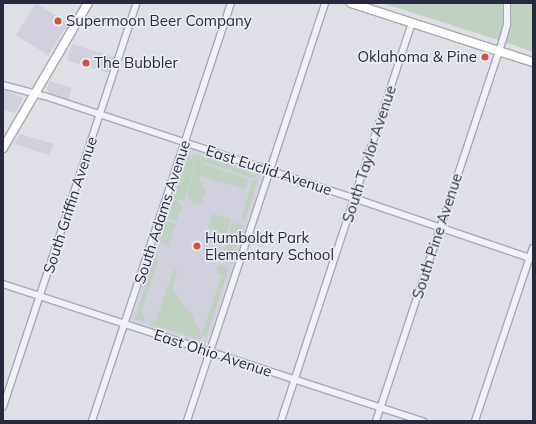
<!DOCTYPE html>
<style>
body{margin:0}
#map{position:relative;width:536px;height:424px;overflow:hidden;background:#dedfe7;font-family:Mulish,sans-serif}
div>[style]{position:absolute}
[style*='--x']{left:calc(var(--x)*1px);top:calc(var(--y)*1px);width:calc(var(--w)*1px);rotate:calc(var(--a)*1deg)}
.built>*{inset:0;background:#d0d1dc;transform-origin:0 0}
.green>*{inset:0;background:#bfd1c0;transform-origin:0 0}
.roads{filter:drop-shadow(1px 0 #a7a8b4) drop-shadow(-1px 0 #a7a8b4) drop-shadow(0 1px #a7a8b4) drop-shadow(0 -1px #a7a8b4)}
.street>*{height:5.5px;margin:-2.75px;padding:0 2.75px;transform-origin:2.75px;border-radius:2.75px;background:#f0f1f6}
.secondary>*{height:8px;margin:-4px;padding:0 4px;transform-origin:4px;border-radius:4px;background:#fff}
.dots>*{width:11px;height:11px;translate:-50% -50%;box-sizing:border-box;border:2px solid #edeef5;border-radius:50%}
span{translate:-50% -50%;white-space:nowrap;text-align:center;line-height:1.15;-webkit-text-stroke:3px #edeef5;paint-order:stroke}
.poi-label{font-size:15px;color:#27293e}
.left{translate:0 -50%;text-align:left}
.right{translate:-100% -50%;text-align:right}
.street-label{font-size:15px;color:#27293e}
.frame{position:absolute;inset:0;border:4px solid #27293e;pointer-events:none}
</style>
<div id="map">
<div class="built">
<div style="left:36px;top:3px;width:38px;height:38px;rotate:32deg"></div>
<div style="left:72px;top:44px;width:45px;height:17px;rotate:17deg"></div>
<div style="clip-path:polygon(50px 81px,72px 88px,68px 100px,49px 93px,47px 88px)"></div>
<div style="clip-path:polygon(3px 90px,22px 97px,22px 101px,15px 113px,3px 109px)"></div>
<div style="clip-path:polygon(20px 134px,54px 144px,49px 155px,14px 144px)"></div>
<div style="clip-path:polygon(191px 149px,261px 172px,263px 176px,208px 342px,204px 345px,134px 322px,131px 319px,186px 151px)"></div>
</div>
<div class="green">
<div style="clip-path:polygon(382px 3px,533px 3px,533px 52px,514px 45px)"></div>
<div style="clip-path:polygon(193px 154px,255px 174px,256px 176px,251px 179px,250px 177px,204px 162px,199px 178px,206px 192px,202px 202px,198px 204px,193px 203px,190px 201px,187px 195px,196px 167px,192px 156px)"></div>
<div style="clip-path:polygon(190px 156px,195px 166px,184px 201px,174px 198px,188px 157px)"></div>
<div style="left:204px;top:164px;width:21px;height:12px;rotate:19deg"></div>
<div style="left:225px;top:171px;width:25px;height:11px;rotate:18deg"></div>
<div style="clip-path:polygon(257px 179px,258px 180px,245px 220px,241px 220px,252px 181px)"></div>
<div style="clip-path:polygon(174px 200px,180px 202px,182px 207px,176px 221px,168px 218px)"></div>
<div style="left:213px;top:214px;width:19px;height:15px;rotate:18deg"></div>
<div style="clip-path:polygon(167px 220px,176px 224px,168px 245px,160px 242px)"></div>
<div style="left:233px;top:222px;width:11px;height:16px;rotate:22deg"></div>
<div style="left:227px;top:241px;width:10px;height:21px;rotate:17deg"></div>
<div style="clip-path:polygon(154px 260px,158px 261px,141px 312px,145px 318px,144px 322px,135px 319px)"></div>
<div style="clip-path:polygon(219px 265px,229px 268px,206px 338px,201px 333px,203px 332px,222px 275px,217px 273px)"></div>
<div style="clip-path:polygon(174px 269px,177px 272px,173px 289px,179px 300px,192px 314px,202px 337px,201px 340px,150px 324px,151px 320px,156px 321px)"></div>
</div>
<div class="roads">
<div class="street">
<div style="--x:3;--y:85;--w:43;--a:14.7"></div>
<div style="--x:45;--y:96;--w:319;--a:18.3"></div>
<div style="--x:348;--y:196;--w:195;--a:18.8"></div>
<div style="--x:3;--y:284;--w:442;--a:18.1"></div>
<div style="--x:3;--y:407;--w:426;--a:-71.7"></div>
<div style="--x:92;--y:421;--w:441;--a:-71.6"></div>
<div style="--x:187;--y:421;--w:440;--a:-71.7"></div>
<div style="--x:281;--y:421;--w:419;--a:-71.8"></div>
<div style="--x:376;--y:421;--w:403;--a:-71.6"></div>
<div style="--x:503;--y:39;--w:15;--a:-74"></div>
<div style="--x:507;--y:25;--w:22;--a:-90"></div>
<div style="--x:475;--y:421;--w:182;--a:-71.5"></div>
</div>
<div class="secondary">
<div style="--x:351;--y:3;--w:191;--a:18"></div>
<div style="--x:3;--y:148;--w:168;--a:-59.6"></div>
</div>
</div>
<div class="dots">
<div style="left:58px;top:21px;background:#cc5543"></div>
<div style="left:485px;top:57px;background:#cc5543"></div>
<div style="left:86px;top:63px;background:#cc5543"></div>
<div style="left:197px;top:246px;background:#cc5543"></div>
</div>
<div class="poi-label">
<span class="left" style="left:66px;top:21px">Supermoon Beer Company</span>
<span class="right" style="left:477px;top:57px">Oklahoma &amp; Pine</span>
<span class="left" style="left:94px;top:63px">The Bubbler</span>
<span class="left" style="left:205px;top:246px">Humboldt Park<br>Elementary School</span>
</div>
<div class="street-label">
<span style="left:369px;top:154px;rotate:-72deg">South Taylor Avenue</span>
<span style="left:269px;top:170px;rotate:18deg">East Euclid Avenue</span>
<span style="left:70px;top:205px;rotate:-72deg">South Griffin Avenue</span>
<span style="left:162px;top:212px;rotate:-72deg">South Adams Avenue</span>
<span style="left:437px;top:236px;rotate:-72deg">South Pine Avenue</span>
<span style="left:213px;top:353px;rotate:18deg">East Ohio Avenue</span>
</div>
<div class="frame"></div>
</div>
